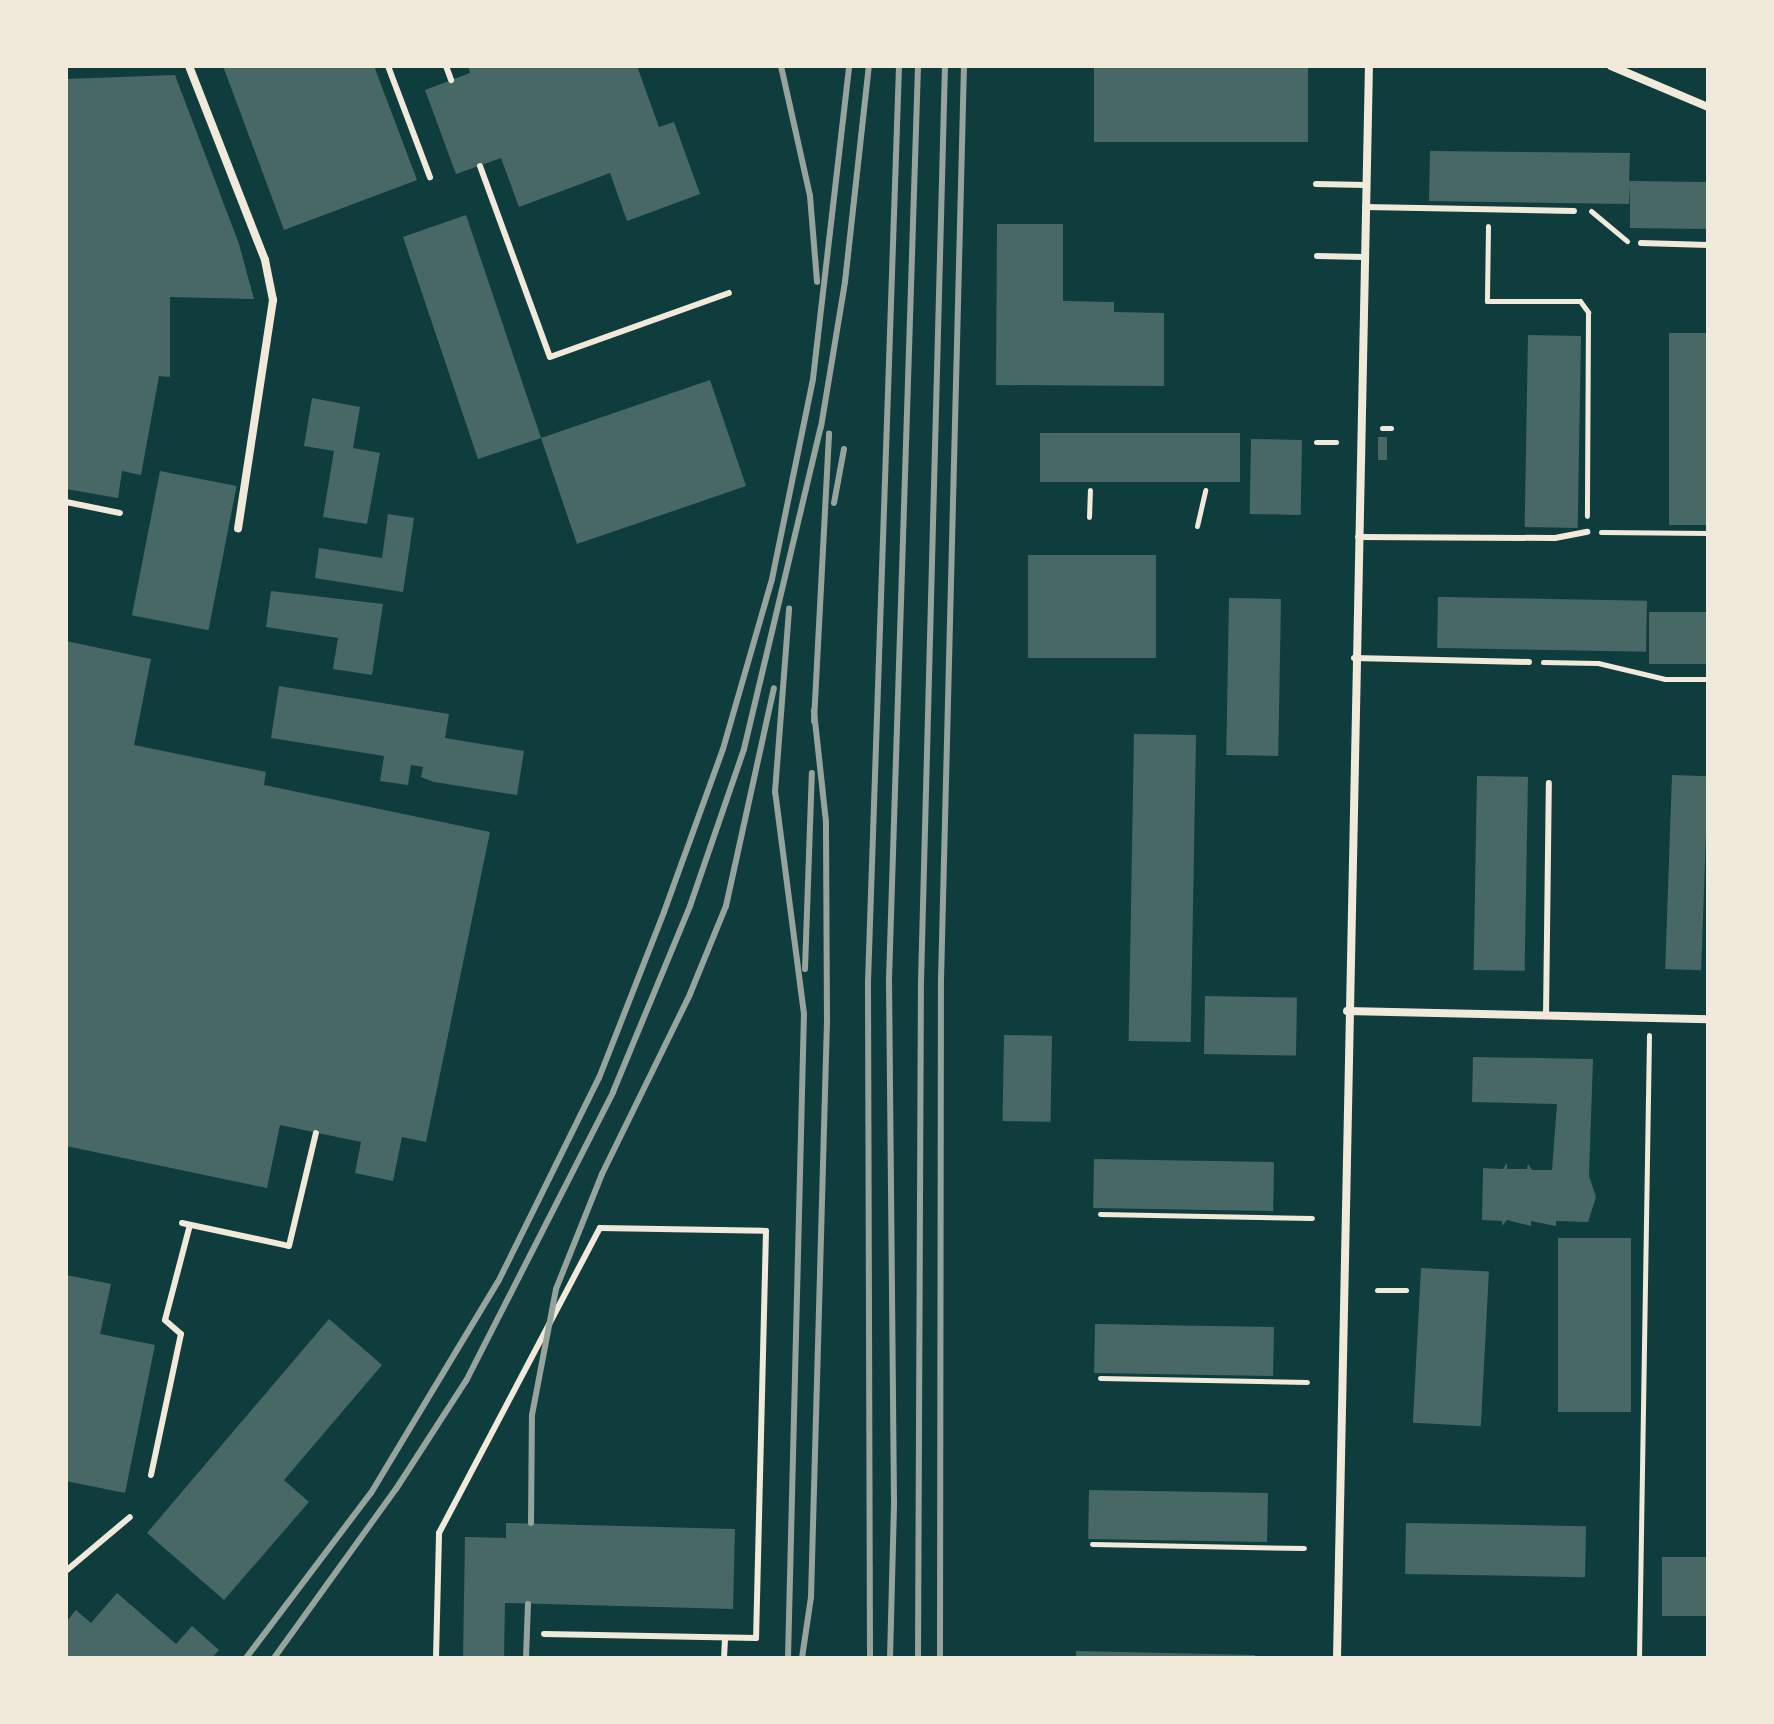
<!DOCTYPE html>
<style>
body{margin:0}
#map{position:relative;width:1774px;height:1724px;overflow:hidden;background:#0f3d3e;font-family:"Varela Round",sans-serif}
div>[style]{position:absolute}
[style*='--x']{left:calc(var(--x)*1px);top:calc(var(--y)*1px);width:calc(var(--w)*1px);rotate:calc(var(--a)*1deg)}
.building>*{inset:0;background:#486865;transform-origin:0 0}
.path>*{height:5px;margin:-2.5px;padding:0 2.5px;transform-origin:2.5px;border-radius:2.5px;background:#f1e9da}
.service>*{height:6px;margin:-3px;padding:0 3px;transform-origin:3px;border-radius:3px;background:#f1e9da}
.minor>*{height:8px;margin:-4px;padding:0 4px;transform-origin:4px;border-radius:4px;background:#f1e9da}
.rail>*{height:6px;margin:-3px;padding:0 3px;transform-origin:3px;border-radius:3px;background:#97a49c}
span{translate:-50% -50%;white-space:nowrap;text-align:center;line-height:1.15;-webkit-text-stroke:6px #f1e9da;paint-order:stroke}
.frame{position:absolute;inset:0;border:68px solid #f1e9da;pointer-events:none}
</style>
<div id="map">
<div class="building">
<div style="clip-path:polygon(223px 66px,374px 66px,417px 180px,284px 230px)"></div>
<div style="clip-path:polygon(468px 66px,637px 66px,659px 127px,674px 122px,700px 194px,627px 221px,610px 173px,519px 207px,501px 158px,456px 174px,425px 90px,470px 73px)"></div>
<div style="left:1094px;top:66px;width:214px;height:76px"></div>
<div style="clip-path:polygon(175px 75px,239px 244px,254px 299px,170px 297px,170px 377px,159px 376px,141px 475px,122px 471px,118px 498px,66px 489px,66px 79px)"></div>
<div style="clip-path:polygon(1430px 151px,1630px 153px,1629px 181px,1708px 182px,1708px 229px,1630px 228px,1630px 184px,1629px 204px,1429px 201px)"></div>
<div style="clip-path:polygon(466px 215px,541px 438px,710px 380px,746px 486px,577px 544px,541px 438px,478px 459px,403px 237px)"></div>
<div style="clip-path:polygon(997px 224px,1063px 224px,1063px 301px,1114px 302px,1114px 312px,1164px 313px,1164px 386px,996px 385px)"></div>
<div style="left:1669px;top:333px;width:39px;height:192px"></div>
<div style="left:1528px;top:335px;width:53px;height:192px;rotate:1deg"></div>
<div style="clip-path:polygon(312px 398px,360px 407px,353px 448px,380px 453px,367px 524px,323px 517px,334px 451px,304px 446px)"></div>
<div style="left:1040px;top:433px;width:200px;height:49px"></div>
<div style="left:1378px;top:437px;width:9px;height:23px"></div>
<div style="left:1251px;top:439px;width:51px;height:75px;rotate:1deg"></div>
<div style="left:160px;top:471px;width:78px;height:147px;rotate:11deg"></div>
<div style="clip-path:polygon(388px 514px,414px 518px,403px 592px,315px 578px,319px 548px,382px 558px)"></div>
<div style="left:1028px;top:555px;width:128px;height:103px"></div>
<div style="clip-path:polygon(271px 591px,383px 604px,372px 675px,333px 669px,338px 638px,266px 627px)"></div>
<div style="left:1438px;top:597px;width:209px;height:51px;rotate:1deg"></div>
<div style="left:1229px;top:598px;width:52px;height:157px;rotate:1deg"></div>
<div style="left:1649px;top:612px;width:59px;height:52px"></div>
<div style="clip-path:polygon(66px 641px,151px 659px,134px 745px,266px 772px,264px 785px,490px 832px,426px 1142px,402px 1137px,393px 1181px,355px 1173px,361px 1142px,280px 1125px,267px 1188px,66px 1146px)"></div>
<div style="clip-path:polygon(279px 686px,449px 714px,445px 738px,524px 751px,517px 795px,434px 782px,421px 777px,423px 767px,411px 765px,408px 785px,380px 781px,384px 756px,271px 738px)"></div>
<div style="left:1134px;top:734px;width:62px;height:307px;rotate:1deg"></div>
<div style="left:1672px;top:775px;width:36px;height:194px;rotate:2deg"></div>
<div style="left:1477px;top:776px;width:51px;height:194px;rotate:1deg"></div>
<div style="left:1205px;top:996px;width:92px;height:58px;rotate:1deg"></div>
<div style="left:1004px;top:1035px;width:48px;height:86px;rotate:1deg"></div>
<div style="clip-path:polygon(1473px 1057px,1593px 1059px,1589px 1176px,1596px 1197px,1588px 1222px,1556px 1221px,1556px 1226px,1531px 1221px,1531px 1226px,1507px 1220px,1502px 1226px,1502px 1221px,1482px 1220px,1483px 1168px,1503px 1169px,1507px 1163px,1507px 1169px,1527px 1169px,1528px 1164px,1532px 1170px,1552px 1170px,1557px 1104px,1472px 1102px)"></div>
<div style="left:1094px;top:1159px;width:180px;height:49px;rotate:1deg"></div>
<div style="left:1558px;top:1238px;width:73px;height:174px"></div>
<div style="left:1421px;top:1268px;width:68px;height:155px;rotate:3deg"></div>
<div style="clip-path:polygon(66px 1275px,111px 1284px,100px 1334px,155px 1345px,125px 1493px,66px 1481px)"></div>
<div style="clip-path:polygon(329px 1319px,382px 1365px,284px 1480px,309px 1502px,224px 1600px,147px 1533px)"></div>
<div style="left:1095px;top:1324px;width:179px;height:49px;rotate:1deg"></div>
<div style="left:1089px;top:1490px;width:179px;height:49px;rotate:1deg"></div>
<div style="clip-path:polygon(506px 1523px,735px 1529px,733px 1609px,505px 1603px,504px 1658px,463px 1658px,465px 1537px,506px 1538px)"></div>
<div style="left:1406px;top:1523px;width:180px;height:51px;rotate:1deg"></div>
<div style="left:1662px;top:1557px;width:46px;height:59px"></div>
<div style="clip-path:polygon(117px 1593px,176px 1644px,192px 1626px,219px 1650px,212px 1658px,66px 1658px,66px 1622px,76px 1610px,91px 1623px)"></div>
<div style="clip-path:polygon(1076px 1651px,1255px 1655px,1255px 1658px,1076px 1658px)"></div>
</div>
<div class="path">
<div style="--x:1591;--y:211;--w:47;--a:39.8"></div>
<div style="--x:1488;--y:226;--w:75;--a:90.8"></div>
<div style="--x:1487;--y:301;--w:93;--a:0"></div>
<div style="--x:1580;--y:301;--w:14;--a:54"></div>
<div style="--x:1588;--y:312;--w:204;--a:90.3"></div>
<div style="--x:1382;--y:428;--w:9;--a:0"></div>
<div style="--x:1316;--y:442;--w:20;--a:0"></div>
<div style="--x:1089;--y:517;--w:27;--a:-88"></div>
<div style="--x:1197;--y:526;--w:37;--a:-77"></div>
<div style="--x:1601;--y:532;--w:107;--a:0.5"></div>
<div style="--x:1543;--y:662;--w:55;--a:1"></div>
<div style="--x:1598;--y:663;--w:69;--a:13.4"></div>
<div style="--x:1665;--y:679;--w:43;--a:0"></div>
<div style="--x:1100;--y:1214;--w:212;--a:1.1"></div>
<div style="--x:1377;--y:1290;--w:29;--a:0"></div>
<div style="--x:1100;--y:1378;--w:207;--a:1.1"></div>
<div style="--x:1092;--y:1544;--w:212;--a:1.1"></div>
<div style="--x:1639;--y:1658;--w:623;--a:-89.08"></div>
</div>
<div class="service">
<div style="--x:388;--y:66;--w:119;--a:69.3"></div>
<div style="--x:446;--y:66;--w:15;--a:70"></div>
<div style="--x:480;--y:166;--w:203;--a:69.9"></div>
<div style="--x:550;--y:357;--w:190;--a:-19.7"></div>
<div style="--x:1316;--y:184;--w:50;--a:1.1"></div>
<div style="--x:1365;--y:207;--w:209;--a:1.1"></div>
<div style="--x:1641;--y:243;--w:67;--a:1.7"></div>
<div style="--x:1317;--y:256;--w:47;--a:1.2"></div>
<div style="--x:66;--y:502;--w:55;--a:11.5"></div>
<div style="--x:1358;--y:537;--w:197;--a:0.3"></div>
<div style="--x:1555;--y:538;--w:33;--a:-11"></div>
<div style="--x:1354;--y:658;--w:175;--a:1.3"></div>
<div style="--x:1546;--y:1016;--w:233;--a:-89.3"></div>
<div style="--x:182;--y:1223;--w:109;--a:12.1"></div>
<div style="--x:289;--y:1246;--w:116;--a:-76.6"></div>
<div style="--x:151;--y:1475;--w:144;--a:-78"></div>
<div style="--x:181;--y:1334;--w:21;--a:-139"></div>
<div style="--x:165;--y:1320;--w:98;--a:-75.3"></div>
<div style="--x:67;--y:1570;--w:82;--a:-40.1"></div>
<div style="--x:436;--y:1658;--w:125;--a:-88.6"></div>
<div style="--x:439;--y:1533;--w:345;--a:-62.2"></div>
<div style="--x:600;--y:1228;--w:166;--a:1"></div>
<div style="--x:766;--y:1231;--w:407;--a:91.4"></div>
<div style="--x:756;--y:1638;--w:212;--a:-178.9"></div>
<div style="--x:724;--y:1658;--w:20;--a:-87"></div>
</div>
<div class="minor">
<div style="--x:189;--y:66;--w:208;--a:68.6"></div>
<div style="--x:265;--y:260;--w:41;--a:78.7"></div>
<div style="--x:273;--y:300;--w:231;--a:98.7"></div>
<div style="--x:1611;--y:66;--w:105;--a:22.9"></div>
<div style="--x:1347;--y:1011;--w:361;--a:1.3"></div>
<div style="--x:1337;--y:1658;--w:1592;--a:-88.85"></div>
</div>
<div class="rail">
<div style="--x:781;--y:66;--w:133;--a:77.4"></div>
<div style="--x:810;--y:196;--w:86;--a:85.3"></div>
<div style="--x:834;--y:503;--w:55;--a:-79.5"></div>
<div style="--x:814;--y:721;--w:288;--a:-87"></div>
<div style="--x:805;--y:969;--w:196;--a:-88"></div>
<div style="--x:531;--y:1523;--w:108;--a:-89.5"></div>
<div style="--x:532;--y:1415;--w:128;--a:-79.2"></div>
<div style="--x:556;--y:1289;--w:124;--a:-68.2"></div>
<div style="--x:602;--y:1174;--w:200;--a:-63.9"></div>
<div style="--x:690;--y:994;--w:95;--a:-67.8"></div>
<div style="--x:726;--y:906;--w:223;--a:-77.6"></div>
<div style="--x:246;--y:1658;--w:207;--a:-52.9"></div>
<div style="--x:371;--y:1493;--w:246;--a:-59"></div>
<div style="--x:498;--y:1282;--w:228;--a:-63.7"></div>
<div style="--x:599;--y:1078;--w:178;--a:-68.6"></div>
<div style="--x:664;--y:912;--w:173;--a:-70.1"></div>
<div style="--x:723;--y:749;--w:177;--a:-73.9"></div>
<div style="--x:772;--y:579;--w:204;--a:-78.4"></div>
<div style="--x:813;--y:379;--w:315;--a:-83.4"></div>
<div style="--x:274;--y:1658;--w:208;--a:-54.2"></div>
<div style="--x:396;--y:1489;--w:129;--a:-57.1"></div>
<div style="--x:466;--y:1381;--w:324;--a:-63"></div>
<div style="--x:613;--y:1092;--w:201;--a:-67.5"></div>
<div style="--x:690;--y:906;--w:166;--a:-71"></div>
<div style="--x:744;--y:749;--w:331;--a:-76.6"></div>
<div style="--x:821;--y:427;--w:147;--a:-80.6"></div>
<div style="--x:845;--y:282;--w:217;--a:-83.7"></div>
<div style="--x:526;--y:1658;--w:54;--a:-87.9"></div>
<div style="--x:788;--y:1658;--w:644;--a:-88.58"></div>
<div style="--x:804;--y:1014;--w:224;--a:-97.4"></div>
<div style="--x:775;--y:792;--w:184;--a:-85.6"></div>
<div style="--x:802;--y:1658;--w:62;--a:-81.6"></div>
<div style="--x:811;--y:1597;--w:577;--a:-88.41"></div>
<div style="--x:827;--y:1020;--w:198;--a:-90.3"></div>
<div style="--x:826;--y:822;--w:112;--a:-96.2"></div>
<div style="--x:870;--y:1658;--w:676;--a:-90.17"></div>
<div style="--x:868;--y:982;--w:917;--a:-88.06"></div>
<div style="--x:890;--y:1658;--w:157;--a:-88.5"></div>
<div style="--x:894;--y:1501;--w:522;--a:-90.55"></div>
<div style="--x:889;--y:979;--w:913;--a:-88.18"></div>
<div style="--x:918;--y:1658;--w:676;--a:-89.75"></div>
<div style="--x:921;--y:982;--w:916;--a:-88.5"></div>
<div style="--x:940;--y:1658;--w:678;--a:-89.92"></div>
<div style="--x:941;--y:980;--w:914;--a:-88.56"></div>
</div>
<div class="frame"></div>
</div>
